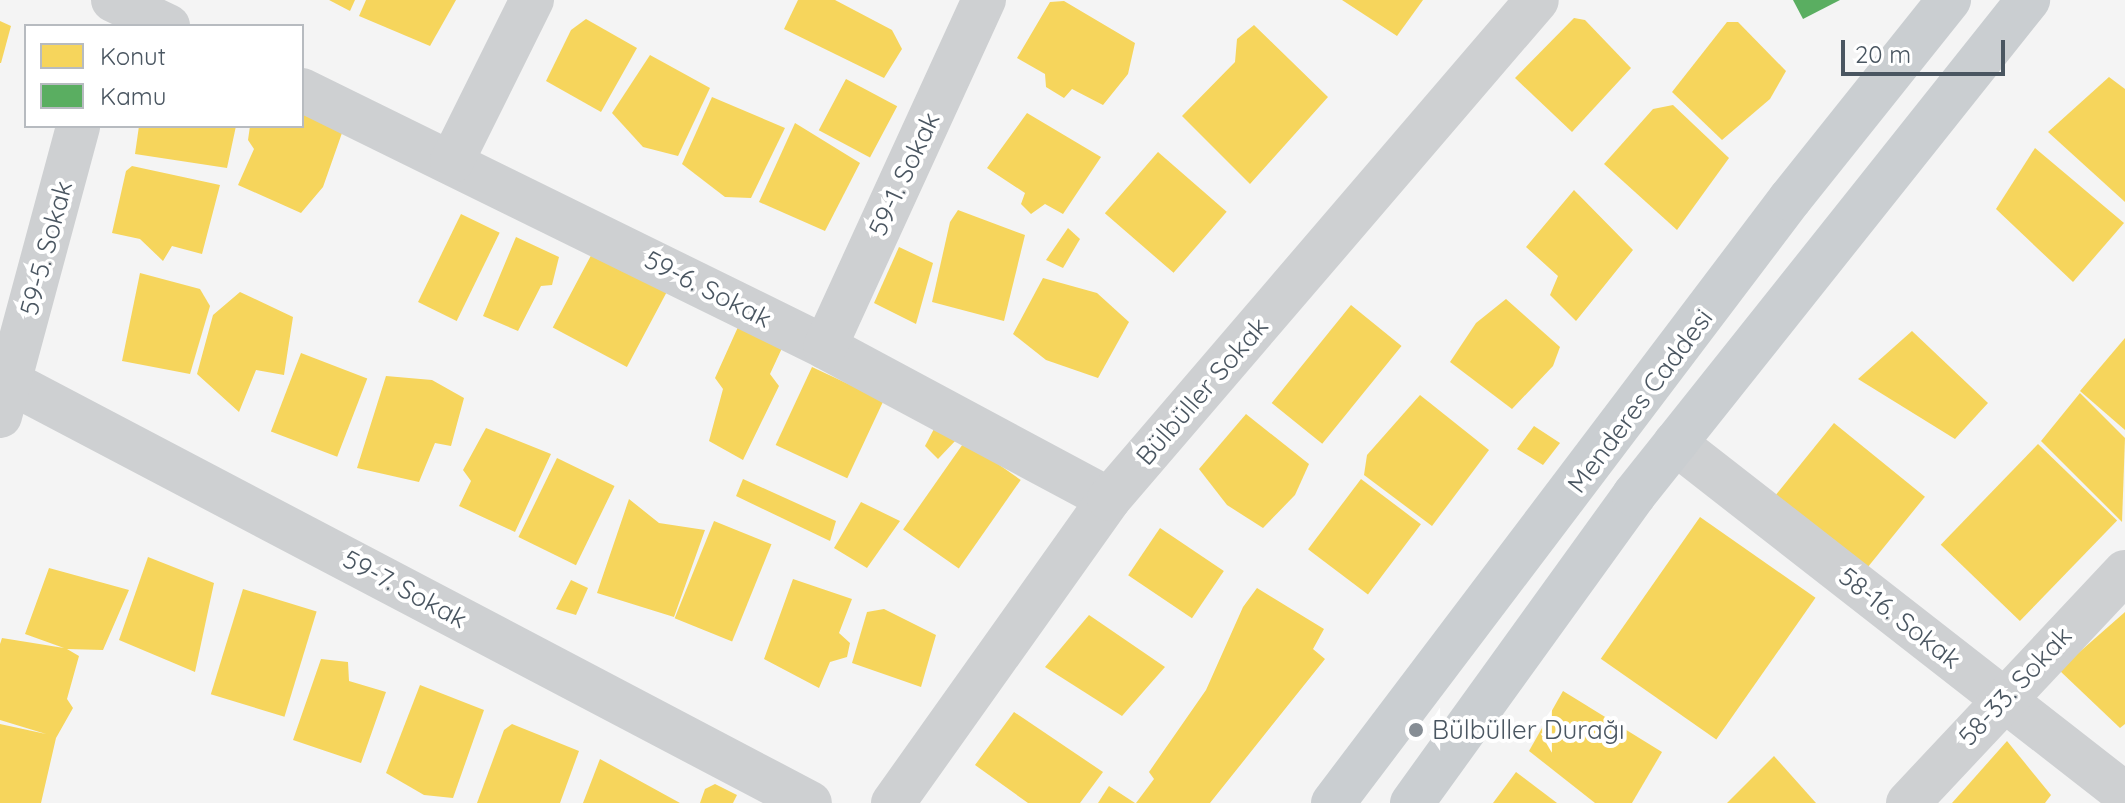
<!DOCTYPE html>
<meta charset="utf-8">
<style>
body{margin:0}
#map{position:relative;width:2125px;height:803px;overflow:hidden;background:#f4f4f4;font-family:Quicksand,sans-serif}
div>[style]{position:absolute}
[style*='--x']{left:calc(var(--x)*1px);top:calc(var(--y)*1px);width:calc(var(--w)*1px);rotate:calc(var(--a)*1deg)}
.homes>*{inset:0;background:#f6d55c;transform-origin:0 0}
.public>*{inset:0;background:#5aae61}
.minor>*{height:44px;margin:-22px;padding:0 22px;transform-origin:22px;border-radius:22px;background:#ced0d2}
.major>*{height:44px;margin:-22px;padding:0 22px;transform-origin:22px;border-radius:22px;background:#caced1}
.dots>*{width:22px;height:22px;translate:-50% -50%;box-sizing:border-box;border:4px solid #fff;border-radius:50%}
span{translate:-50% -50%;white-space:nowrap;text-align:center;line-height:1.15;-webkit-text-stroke:8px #fff;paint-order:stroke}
.street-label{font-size:26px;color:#4a5661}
.poi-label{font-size:26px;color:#4a5661}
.left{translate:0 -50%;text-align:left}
.legend{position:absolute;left:24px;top:24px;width:280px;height:104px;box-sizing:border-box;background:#fff;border:2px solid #b7bbc0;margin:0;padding:10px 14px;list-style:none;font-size:24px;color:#4a5661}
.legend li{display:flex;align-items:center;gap:16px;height:40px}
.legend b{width:40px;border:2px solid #b7bbc0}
.scale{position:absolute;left:1841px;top:40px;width:164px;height:36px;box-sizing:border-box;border:4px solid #4a5661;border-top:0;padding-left:10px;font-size:24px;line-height:28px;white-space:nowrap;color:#4a5661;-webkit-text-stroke:6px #fff;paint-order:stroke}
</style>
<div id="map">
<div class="homes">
<div style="clip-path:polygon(329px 0,355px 0,350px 11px)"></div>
<div style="clip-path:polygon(366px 0,456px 0,430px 46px,359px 16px)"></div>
<div style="clip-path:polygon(798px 0,835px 0,892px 30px,902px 49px,884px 78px,784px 29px)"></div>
<div style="clip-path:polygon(1342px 0,1423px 0,1397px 36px)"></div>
<div style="clip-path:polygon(1064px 1px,1135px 43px,1128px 74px,1103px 105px,1072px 89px,1064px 98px,1046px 87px,1045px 74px,1017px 58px,1050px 2px)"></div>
<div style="clip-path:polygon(1574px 18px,1585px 20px,1631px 68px,1572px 132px,1515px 78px)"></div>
<div style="clip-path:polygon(586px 19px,637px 48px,601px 112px,546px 81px,571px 30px)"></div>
<div style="clip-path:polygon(0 21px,11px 26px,1px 63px,0 63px)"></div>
<div style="clip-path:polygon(1727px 22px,1738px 22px,1786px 71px,1770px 99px,1722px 140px,1672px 92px)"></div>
<div style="clip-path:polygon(1254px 25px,1328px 97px,1250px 184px,1182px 116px,1235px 62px,1237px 39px)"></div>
<div style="clip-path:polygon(650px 55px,710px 88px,678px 156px,643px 147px,612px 113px)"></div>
<div style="clip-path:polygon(2109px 77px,2125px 89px,2125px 202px,2048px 132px)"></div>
<div style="left:846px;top:79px;width:58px;height:58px;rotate:28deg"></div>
<div style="clip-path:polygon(712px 97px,785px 128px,751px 198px,725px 197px,682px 164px)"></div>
<div style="clip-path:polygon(1673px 105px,1729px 158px,1677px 230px,1604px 164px,1653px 109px)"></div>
<div style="clip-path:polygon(302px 113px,342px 133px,323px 187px,301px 213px,238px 185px,254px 149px,248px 140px,250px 126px,302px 126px)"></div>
<div style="clip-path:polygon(1027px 113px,1101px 157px,1063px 214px,1045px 204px,1031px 214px,1021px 204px,1025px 193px,987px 168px)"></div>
<div style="clip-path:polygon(795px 123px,860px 163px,825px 231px,759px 202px)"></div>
<div style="clip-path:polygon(139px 126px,236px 126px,227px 168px,135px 154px)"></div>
<div style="clip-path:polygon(2035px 148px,2124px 223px,2073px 282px,1996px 209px)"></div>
<div style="left:1158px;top:152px;width:91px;height:81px;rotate:41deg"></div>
<div style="clip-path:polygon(132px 166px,220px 185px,202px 254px,172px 246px,163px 261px,140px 239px,112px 233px,126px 171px)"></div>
<div style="clip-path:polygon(1574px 190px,1633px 250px,1576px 321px,1550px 295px,1558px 276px,1526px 247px)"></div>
<div style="clip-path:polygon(958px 210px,1025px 235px,1004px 321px,932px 302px,950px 222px)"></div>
<div style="left:461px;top:214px;width:43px;height:98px;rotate:26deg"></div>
<div style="clip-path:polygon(1068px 228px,1080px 239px,1063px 268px,1046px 260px)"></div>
<div style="clip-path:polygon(516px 237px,559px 257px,552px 285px,541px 286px,518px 331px,483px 316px)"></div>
<div style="clip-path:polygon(899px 247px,933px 263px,916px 324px,874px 303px)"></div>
<div style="left:595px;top:248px;width:84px;height:90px;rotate:28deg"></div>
<div style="clip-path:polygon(140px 273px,200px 289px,210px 306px,190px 374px,122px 361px)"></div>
<div style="clip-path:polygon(1043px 278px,1097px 293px,1129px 322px,1098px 378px,1046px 360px,1013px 334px)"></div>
<div style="clip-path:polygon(240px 292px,293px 317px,284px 375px,256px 370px,239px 412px,197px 374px,213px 315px)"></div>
<div style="clip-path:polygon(1506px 299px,1560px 347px,1553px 366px,1512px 409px,1450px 362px,1476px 323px)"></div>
<div style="left:1351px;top:305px;width:65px;height:126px;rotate:39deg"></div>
<div style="clip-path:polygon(738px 327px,783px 346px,770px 374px,779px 386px,743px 460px,709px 441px,723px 389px,715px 378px)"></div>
<div style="clip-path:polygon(1912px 331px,1988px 403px,1955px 439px,1858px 379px)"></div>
<div style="clip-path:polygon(2125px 338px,2125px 430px,2080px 391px)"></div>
<div style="left:301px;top:353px;width:71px;height:84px;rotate:21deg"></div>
<div style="left:812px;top:367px;width:79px;height:86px;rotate:25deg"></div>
<div style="clip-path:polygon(386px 376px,432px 380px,464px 398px,451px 446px,435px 443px,419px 482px,357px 468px)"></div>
<div style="clip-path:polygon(2080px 393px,2125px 438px,2122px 522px,2041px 441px)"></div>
<div style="clip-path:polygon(1420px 395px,1489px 450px,1432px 526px,1364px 475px,1367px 455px)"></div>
<div style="clip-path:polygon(1246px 414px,1309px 464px,1295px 495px,1263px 528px,1227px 505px,1199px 469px)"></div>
<div style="left:1834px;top:423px;width:117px;height:100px;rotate:39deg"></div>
<div style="clip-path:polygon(1534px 426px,1560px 443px,1543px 465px,1517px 449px)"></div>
<div style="clip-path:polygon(935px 427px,957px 439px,938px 459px,925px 446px)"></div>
<div style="clip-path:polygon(486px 428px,551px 454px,515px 532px,459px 506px,471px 481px,463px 470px)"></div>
<div style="left:965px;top:441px;width:68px;height:108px;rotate:35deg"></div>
<div style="left:2038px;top:444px;width:110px;height:140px;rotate:44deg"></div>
<div style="left:557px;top:458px;width:64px;height:88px;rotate:26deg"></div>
<div style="clip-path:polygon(743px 479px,836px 521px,830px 541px,736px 496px)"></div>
<div style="left:1361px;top:479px;width:75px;height:88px;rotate:37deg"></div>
<div style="clip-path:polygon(629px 499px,659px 523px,705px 530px,674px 617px,597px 593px)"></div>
<div style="clip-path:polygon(861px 502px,900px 521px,867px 568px,834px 548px)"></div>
<div style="left:1700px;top:517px;width:141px;height:173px;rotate:35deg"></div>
<div style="left:714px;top:521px;width:62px;height:105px;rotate:22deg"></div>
<div style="left:1160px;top:528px;width:77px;height:57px;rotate:34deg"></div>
<div style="clip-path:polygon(148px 557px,214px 583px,195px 672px,119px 640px)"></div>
<div style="clip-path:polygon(49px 568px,129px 590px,103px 650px,67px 649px,79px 656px,67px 699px,73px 708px,56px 738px,41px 803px,0 803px,0 724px,46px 734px,0 720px,0 644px,2px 638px,64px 648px,25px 634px)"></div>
<div style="clip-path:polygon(793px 579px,852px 599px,839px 633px,850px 643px,847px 657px,830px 662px,819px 688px,764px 659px)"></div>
<div style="clip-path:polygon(571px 580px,588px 588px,576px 615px,556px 609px)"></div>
<div style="clip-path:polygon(1257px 588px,1324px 629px,1313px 649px,1325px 659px,1210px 803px,1136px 803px,1154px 779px,1149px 772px,1206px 690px,1243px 607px)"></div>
<div style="left:243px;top:589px;width:77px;height:110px;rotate:17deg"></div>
<div style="clip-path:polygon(884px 609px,936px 635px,921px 687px,852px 663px,867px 612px)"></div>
<div style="clip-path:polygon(2125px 612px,2125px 724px,2120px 728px,2059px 670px)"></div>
<div style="clip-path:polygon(1089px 615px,1165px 667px,1122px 716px,1045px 667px)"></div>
<div style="clip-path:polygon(321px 659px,348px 662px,349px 681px,386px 692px,361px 763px,293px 740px)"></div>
<div style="clip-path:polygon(420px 685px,484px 710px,453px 798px,424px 795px,386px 773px)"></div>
<div style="clip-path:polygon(1563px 691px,1662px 752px,1632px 803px,1595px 803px,1529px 751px)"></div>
<div style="clip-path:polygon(1014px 712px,1103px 772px,1080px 803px,1028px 803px,975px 765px)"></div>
<div style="clip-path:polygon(512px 724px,579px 751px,560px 803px,477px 803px,504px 730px)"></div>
<div style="clip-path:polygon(2007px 741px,2051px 795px,2045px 803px,1952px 803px)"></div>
<div style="clip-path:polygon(1774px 756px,1816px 803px,1727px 803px)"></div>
<div style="clip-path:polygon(600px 759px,680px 803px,583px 803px)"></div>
<div style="clip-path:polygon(1516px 772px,1557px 803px,1493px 803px)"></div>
<div style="clip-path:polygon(715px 784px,737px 795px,733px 803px,700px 803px,705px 789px)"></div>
<div style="clip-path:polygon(1109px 786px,1135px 803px,1098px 803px)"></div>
</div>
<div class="public">
<div style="clip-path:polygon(1793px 0,1840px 0,1803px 19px)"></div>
</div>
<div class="minor">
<div style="--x:113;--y:0;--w:61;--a:25.3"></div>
<div style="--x:302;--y:90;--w:583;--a:26.17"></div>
<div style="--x:825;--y:347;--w:322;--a:28.2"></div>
<div style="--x:452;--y:161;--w:180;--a:-63.6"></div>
<div style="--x:825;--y:347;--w:382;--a:-65.4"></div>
<div style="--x:0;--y:377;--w:915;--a:27.74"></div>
<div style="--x:0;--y:416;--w:300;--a:-74.9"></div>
<div style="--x:1675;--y:443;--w:571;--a:37.95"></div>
<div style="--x:893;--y:803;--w:373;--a:-54.6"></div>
<div style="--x:1109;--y:499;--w:657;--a:-49.38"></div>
<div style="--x:1908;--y:803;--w:317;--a:-46.8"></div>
</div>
<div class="major">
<div style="--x:1333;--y:803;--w:757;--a:-52.89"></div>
<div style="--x:1790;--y:199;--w:255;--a:-51.4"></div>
<div style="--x:1412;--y:803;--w:380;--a:-54.2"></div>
<div style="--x:1634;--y:495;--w:633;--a:-51.48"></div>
</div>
<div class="dots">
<div style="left:1416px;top:730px;background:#868d94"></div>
</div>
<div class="street-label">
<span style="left:904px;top:174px;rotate:-65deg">59-1. Sokak</span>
<span style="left:46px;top:248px;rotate:-75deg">59-5. Sokak</span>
<span style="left:708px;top:289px;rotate:27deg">59-6. Sokak</span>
<span style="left:1202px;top:391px;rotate:-49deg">Bülbüller Sokak</span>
<span style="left:1640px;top:401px;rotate:-53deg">Menderes Caddesi</span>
<span style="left:405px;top:589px;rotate:28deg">59-7. Sokak</span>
<span style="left:1900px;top:618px;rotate:38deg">58-16. Sokak</span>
<span style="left:2015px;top:686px;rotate:-47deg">58-33. Sokak</span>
</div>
<div class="poi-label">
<span class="left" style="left:1432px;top:730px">Bülbüller Durağı</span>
</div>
<ul class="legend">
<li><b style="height:22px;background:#f6d55c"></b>Konut</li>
<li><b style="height:22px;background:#5aae61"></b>Kamu</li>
</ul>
<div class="scale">20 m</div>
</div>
